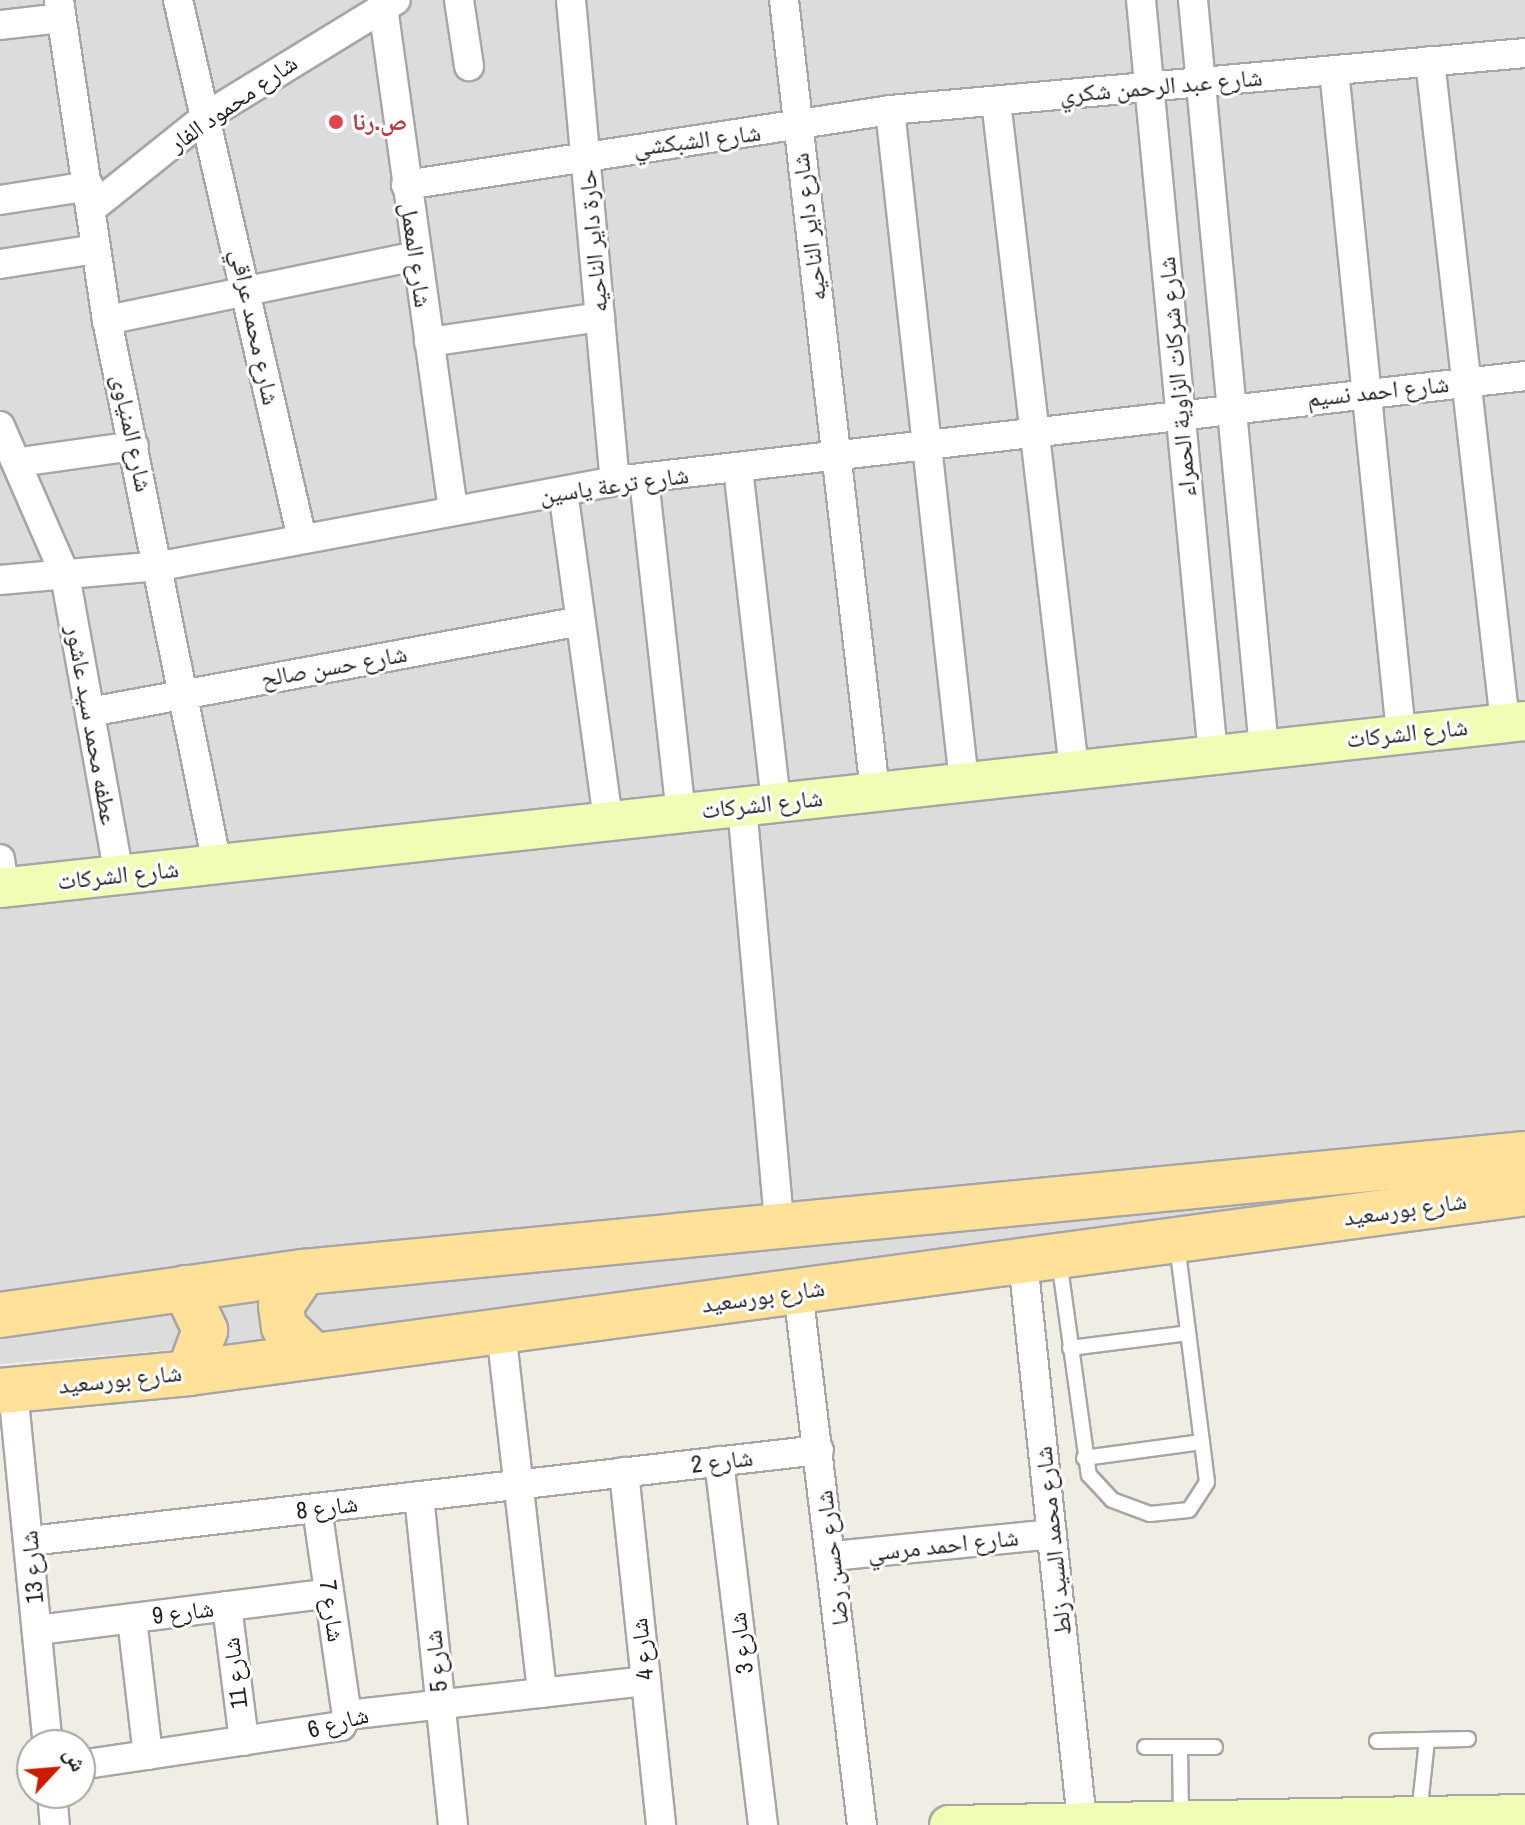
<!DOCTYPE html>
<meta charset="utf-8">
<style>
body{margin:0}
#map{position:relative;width:1525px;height:1825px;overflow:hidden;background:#f0eee4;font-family:"Archivo Narrow","Noto Naskh Arabic",sans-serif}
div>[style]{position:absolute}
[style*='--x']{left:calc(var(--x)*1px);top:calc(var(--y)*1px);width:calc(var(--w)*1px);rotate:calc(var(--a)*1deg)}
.residential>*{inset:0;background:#dddcdc}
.roads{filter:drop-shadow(2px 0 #a6a6a6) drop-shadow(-2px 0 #a6a6a6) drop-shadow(0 2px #a6a6a6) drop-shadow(0 -2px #a6a6a6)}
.lane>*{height:14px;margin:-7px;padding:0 7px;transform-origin:7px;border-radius:7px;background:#fff}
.street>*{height:28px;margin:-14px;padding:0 14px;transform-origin:14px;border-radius:14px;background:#fff}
.secondary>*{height:38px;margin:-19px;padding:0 19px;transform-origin:19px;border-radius:19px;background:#f0fdb5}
.primary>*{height:44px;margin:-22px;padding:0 22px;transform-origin:22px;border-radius:22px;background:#ffe19a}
.dots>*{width:22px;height:22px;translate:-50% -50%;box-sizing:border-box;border:4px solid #fff;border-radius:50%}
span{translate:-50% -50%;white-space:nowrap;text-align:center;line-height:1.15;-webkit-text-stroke:6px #fff;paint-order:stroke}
.street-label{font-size:24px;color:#1f1f1f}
.health-label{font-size:24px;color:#be3a42;font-weight:700}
.left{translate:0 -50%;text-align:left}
.north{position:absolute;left:16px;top:1729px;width:80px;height:80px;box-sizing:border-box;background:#fff;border:2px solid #a5a5a5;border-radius:50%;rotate:64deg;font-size:22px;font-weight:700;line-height:32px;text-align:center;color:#1f1f1f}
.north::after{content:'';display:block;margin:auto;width:28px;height:36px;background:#cd1b00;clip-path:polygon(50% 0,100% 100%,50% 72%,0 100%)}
</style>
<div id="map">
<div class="residential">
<div style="clip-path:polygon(0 0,1525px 0,1525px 1201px,675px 1308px,0 1364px)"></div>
</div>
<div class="roads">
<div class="lane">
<div style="--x:1059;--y:1260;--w:217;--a:82.1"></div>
<div style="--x:1089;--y:1475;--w:34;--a:47"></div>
<div style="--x:1112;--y:1500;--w:40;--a:20.2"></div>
<div style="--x:1150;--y:1514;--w:39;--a:-6"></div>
<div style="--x:1189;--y:1510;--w:33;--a:-57"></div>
<div style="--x:1207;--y:1482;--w:241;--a:-97.2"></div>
<div style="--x:1070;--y:1348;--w:119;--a:-7.2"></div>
<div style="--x:1084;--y:1458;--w:119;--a:-7.7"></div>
<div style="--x:1377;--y:1741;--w:91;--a:-1.3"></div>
<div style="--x:1145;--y:1747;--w:70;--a:0"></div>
<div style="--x:1180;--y:1747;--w:72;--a:89.2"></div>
<div style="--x:1419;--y:1815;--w:75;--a:-83.9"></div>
</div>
<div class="street">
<div style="--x:59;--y:0;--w:324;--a:81.5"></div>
<div style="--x:107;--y:320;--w:555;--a:78.57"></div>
<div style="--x:178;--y:0;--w:553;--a:77.04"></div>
<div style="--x:382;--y:0;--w:515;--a:82.07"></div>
<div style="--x:459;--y:0;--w:67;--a:81.4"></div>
<div style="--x:571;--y:0;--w:483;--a:84.8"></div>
<div style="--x:784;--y:0;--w:796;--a:83.44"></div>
<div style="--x:1141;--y:0;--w:757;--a:84.55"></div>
<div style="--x:1193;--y:0;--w:751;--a:84.58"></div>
<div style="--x:0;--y:25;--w:61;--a:-6.5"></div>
<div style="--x:1430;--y:61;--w:665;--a:83.53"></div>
<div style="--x:1334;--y:70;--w:666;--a:84.23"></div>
<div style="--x:996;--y:101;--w:673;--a:83.34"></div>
<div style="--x:890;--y:110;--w:675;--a:83.71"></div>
<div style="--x:406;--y:185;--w:490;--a:-8.8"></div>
<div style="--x:890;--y:110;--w:638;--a:-5.13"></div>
<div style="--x:0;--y:200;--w:90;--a:-8.9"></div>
<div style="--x:92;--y:208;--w:149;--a:-38.7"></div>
<div style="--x:208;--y:115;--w:220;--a:-31.5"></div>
<div style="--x:0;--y:264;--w:97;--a:-8.9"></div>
<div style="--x:107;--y:320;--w:317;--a:-11.7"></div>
<div style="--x:429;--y:342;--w:173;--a:-8.3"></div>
<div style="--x:0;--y:426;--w:163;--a:66.4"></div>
<div style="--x:65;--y:575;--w:305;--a:79.8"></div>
<div style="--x:20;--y:462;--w:115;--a:-8"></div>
<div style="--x:738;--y:468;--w:336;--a:83.5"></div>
<div style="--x:644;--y:479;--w:336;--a:83.7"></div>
<div style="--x:563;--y:491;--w:333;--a:82.2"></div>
<div style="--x:0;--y:580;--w:162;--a:-5"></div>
<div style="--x:161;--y:566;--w:462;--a:-10.6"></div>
<div style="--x:615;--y:481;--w:916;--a:-6.58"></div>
<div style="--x:90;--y:712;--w:497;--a:-10.5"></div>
<div style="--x:742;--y:806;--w:427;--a:84.9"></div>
<div style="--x:0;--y:859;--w:28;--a:82"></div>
<div style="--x:1023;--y:1261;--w:563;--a:83.99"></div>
<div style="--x:798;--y:1291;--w:538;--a:83.17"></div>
<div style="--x:501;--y:1331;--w:364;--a:83.5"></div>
<div style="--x:13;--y:1390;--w:357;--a:84.4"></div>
<div style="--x:719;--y:1461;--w:367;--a:83.1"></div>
<div style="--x:624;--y:1472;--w:355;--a:84"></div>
<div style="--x:419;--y:1496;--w:331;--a:84.1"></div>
<div style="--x:317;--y:1508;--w:209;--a:81.8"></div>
<div style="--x:30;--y:1541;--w:794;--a:-6.58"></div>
<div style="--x:833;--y:1556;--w:220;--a:-5.7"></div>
<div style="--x:227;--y:1606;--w:136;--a:82.8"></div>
<div style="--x:132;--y:1619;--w:137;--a:83.3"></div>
<div style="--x:38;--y:1630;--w:293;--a:-7.2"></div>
<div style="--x:80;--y:1765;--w:264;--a:-8.5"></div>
<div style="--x:341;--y:1726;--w:13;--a:-61"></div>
<div style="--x:347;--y:1715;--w:301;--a:-6.5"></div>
<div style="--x:52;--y:1793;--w:32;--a:85"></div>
</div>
<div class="secondary">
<div style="--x:0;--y:888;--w:1534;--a:-6.25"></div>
<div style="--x:949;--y:1825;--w:576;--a:-1.09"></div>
</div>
<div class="primary">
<div style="--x:304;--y:1272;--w:41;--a:124.1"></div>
<div style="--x:281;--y:1306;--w:21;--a:82"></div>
<div style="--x:284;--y:1327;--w:42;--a:44"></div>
<div style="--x:185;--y:1288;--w:47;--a:64.5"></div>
<div style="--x:205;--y:1330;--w:46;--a:110.4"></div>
<div style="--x:0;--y:1315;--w:307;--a:-8.1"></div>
<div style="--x:304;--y:1272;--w:1227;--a:-5.52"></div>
<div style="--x:0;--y:1391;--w:190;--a:-5.4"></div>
<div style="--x:189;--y:1373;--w:1348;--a:-7.67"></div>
</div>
</div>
<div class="dots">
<div style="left:336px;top:122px;background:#e0444e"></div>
</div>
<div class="street-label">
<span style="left:1161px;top:86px;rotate:-5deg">شارع عبد الرحمن شكري</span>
<span style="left:233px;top:103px;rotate:-35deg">شارع محمود الفار</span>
<span style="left:697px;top:140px;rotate:-7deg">شارع الشبكشي</span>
<span style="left:809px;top:227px;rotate:-97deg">شارع داير الناحيه</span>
<span style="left:593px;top:241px;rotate:-95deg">حارة داير الناحيه</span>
<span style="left:416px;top:255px;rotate:82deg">شارع المعمل</span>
<span style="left:255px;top:327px;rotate:78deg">شارع محمد عراقي</span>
<span style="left:1177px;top:377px;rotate:-95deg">شارع شركات الزاوية الحمراء</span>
<span style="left:1378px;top:391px;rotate:-6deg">شارع احمد نسيم</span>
<span style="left:132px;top:433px;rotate:78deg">شارع المنياوى</span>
<span style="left:614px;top:485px;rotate:-8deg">شارع ترعة ياسين</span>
<span style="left:334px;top:666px;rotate:-10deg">شارع حسن صالح</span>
<span style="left:92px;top:725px;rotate:80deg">عطفه محمد سيد عاشور</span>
<span style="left:1407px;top:733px;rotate:-6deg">شارع الشركات</span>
<span style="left:762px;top:804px;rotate:-6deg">شارع الشركات</span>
<span style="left:118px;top:875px;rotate:-6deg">شارع الشركات</span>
<span style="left:1405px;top:1209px;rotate:-8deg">شارع بورسعيد</span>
<span style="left:763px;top:1296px;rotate:-8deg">شارع بورسعيد</span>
<span style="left:120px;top:1379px;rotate:-6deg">شارع بورسعيد</span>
<span style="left:722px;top:1461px;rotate:-7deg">شارع 2</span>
<span style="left:327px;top:1507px;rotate:-7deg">شارع 8</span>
<span style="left:1053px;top:1541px;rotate:-96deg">شارع محمد السيد زلط</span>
<span style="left:943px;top:1545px;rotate:-6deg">شارع احمد مرسي</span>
<span style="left:832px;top:1558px;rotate:-97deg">شارع حسن رضا</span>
<span style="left:32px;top:1567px;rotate:-95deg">شارع 13</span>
<span style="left:332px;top:1611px;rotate:82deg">شارع 7</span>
<span style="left:183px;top:1612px;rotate:-7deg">شارع 9</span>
<span style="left:741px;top:1643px;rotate:-97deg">شارع 3</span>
<span style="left:642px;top:1649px;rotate:-96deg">شارع 4</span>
<span style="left:436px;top:1661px;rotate:-96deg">شارع 5</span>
<span style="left:235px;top:1673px;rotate:-97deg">شارع 11</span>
<span style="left:338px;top:1722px;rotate:-15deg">شارع 6</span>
</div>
<div class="health-label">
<span class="left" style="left:352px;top:122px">ص.رنا</span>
</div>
<div class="north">ش</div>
</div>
